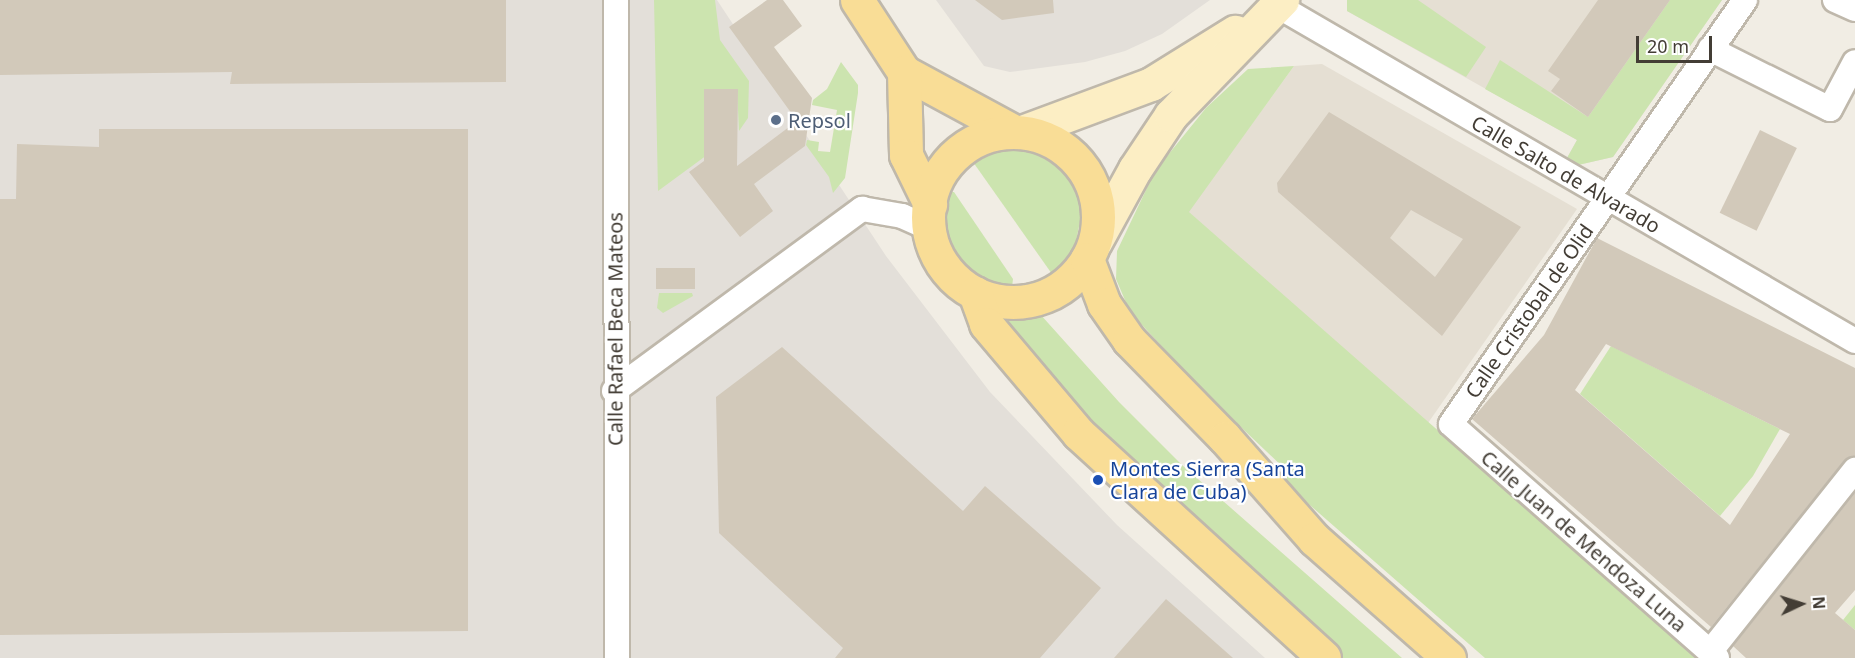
<!DOCTYPE html>
<style>
body{margin:0}
#map{position:relative;width:1855px;height:658px;overflow:hidden;background:#f1ede4;font-family:"Noto Sans",sans-serif}
div>[style]{position:absolute}
[style*='--x']{left:calc(var(--x)*1px);top:calc(var(--y)*1px);width:calc(var(--w)*1px);rotate:calc(var(--a)*1deg)}
.residential>*{inset:0;background:#e5dfd3}
.industrial>*{inset:0;background:#e3dfd9}
.green>*{inset:0;background:#cce4af}
.building>*{inset:0;background:#d2c9ba;transform-origin:0 0}
.roads{filter:drop-shadow(2px 0 #bfb8ab) drop-shadow(-2px 0 #bfb8ab) drop-shadow(0 2px #bfb8ab) drop-shadow(0 -2px #bfb8ab)}
.street>*{height:24px;margin:-12px;padding:0 12px;transform-origin:12px;border-radius:12px;background:#fff}
.secondary>*{height:33px;margin:-16.5px;padding:0 16.5px;transform-origin:16.5px;border-radius:16.5px;background:#fceec4}
.primary>*{height:33px;margin:-16.5px;padding:0 16.5px;transform-origin:16.5px;border-radius:16.5px;background:#f9dd96}
.primary>.ring{margin:-16.5px;padding:0;box-sizing:content-box;background:none;border:33px solid #f9dd96;border-radius:50%}
.dots>*{width:16px;height:16px;translate:-50% -50%;box-sizing:border-box;border:3px solid #fff;border-radius:50%}
span{translate:-50% -50%;white-space:nowrap;text-align:center;line-height:1.15;-webkit-text-stroke:4.5px #fff;paint-order:stroke}
.service-label{font-size:20px;color:#4e5e75}
.left{translate:0 -50%;text-align:left}
.street-label{font-size:20px;color:#433d35}
.transit-label{font-size:20px;color:#164399}
.north{position:absolute;left:1771px;top:574px;width:60px;height:60px;-webkit-text-stroke:4px #fff;paint-order:stroke;rotate:86deg;font-size:16px;font-weight:700;line-height:24px;text-align:center;color:#433d35}
.north::after{content:'';display:block;margin:auto;width:21px;height:27px;background:#433d35;clip-path:polygon(50% 0,100% 100%,50% 72%,0 100%)}
.scale{position:absolute;left:1636px;top:36px;width:76px;height:27px;box-sizing:border-box;border:3px solid #433d35;border-top:0;padding-left:8px;font-size:18px;line-height:21px;white-space:nowrap;color:#433d35;-webkit-text-stroke:4px #fff;paint-order:stroke}
</style>
<div id="map">
<div class="residential">
<div style="clip-path:polygon(1347px 0,1722px 0,1613px 157px,1578px 165px,1567px 158px,1577px 140px,1347px 11px)"></div>
<div style="clip-path:polygon(1322px 64px,1577px 209px,1428px 423px,1188px 212px,1294px 66px)"></div>
</div>
<div class="industrial">
<div style="clip-path:polygon(0 0,717px 0,886px 256px,990px 392px,1117px 525px,1265px 658px,0 658px)"></div>
<div style="clip-path:polygon(936px 0,1210px 0,1162px 34px,1125px 51px,1085px 62px,1010px 72px,984px 66px)"></div>
</div>
<div class="green">
<div style="clip-path:polygon(654px 0,715px 0,720px 40px,749px 81px,748px 118px,739px 131px,737px 89px,704px 89px,704px 133px,737px 133px,658px 191px)"></div>
<div style="clip-path:polygon(1347px 0,1418px 0,1486px 47px,1466px 77px,1347px 11px)"></div>
<div style="clip-path:polygon(1670px 0,1722px 0,1613px 157px,1578px 165px,1567px 158px,1577px 140px,1485px 89px,1500px 60px,1588px 117px)"></div>
<div style="clip-path:polygon(841px 62px,858px 85px,858px 93px,845px 178px,833px 193px,829px 177px,806px 145px,807px 140px,819px 142px,818px 151px,830px 152px,837px 110px,812px 105px,813px 100px,827px 89px)"></div>
<div style="clip-path:polygon(1294px 66px,1189px 212px,1697px 658px,1485px 658px,1280px 479px,1287px 471px,1204px 392px,1130px 312px,1116px 279px,1117px 251px,1155px 171px,1206px 108px,1248px 69px)"></div>
<div style="clip-path:polygon(1021px 149px,1051px 160px,1065px 172px,1077px 192px,1082px 212px,1074px 251px,1052px 274px,973px 162px,991px 153px)"></div>
<div style="clip-path:polygon(949px 192px,954px 192px,1013px 279px,1012px 287px,978px 277px,959px 260px,945px 234px)"></div>
<div style="clip-path:polygon(659px 293px,692px 293px,693px 296px,663px 313px,657px 308px)"></div>
<div style="clip-path:polygon(1040px 314px,1119px 402px,1182px 465px,1402px 658px,1342px 658px,1131px 470px,1001px 317px)"></div>
<div style="clip-path:polygon(1611px 346px,1780px 429px,1753px 476px,1720px 516px,1580px 394px)"></div>
<div style="clip-path:polygon(1855px 605px,1855px 630px,1843px 620px)"></div>
</div>
<div class="building">
<div style="clip-path:polygon(0 0,506px 0,506px 82px,230px 84px,232px 72px,0 75px)"></div>
<div style="clip-path:polygon(767px 0,783px 0,802px 26px,774px 47px,812px 98px,805px 146px,754px 184px,773px 211px,740px 237px,689px 172px,704px 161px,704px 89px,738px 89px,737px 166px,797px 121px,729px 27px)"></div>
<div style="clip-path:polygon(975px 0,1053px 0,1054px 13px,1002px 20px)"></div>
<div style="clip-path:polygon(1598px 0,1670px 0,1588px 117px,1551px 91px,1560px 79px,1548px 71px)"></div>
<div style="clip-path:polygon(evenodd,1329px 112px,1521px 227px,1442px 336px,1278px 192px,1277px 183px,1329px 112px,1411px 210px,1463px 239px,1435px 277px,1390px 238px,1411px 210px)"></div>
<div style="clip-path:polygon(99px 129px,468px 129px,468px 631px,0 635px,0 199px,16px 199px,17px 144px,99px 147px)"></div>
<div style="left:1760px;top:130px;width:41px;height:92px;rotate:26deg"></div>
<div style="clip-path:polygon(evenodd,1597px 238px,1855px 368px,1855px 456px,1844px 461px,1711px 627px,1472px 419px,1544px 335px,1597px 238px,1606px 344px,1790px 434px,1730px 525px,1575px 390px,1606px 344px)"></div>
<div style="left:656px;top:268px;width:39px;height:21px"></div>
<div style="clip-path:polygon(782px 347px,963px 511px,985px 486px,1101px 588px,1040px 658px,835px 658px,843px 648px,719px 533px,716px 397px)"></div>
<div style="clip-path:polygon(1855px 493px,1855px 590px,1835px 613px,1855px 630px,1855px 658px,1746px 658px,1733px 646px)"></div>
<div style="clip-path:polygon(1166px 599px,1233px 658px,1114px 658px)"></div>
</div>
<div class="roads">
<div class="street">
<div style="--x:616;--y:0;--w:658;--a:89.91"></div>
<div style="--x:1835;--y:0;--w:22;--a:24"></div>
<div style="--x:1278;--y:6;--w:667;--a:30.14"></div>
<div style="--x:1710;--y:49;--w:134;--a:26.6"></div>
<div style="--x:1830;--y:109;--w:53;--a:-62"></div>
<div style="--x:614;--y:391;--w:308;--a:-36.3"></div>
<div style="--x:862;--y:209;--w:41;--a:9.9"></div>
<div style="--x:902;--y:216;--w:30;--a:24"></div>
<div style="--x:1710;--y:652;--w:233;--a:-51.5"></div>
<div style="--x:1717;--y:658;--w:354;--a:-138.7"></div>
<div style="--x:1451;--y:424;--w:516;--a:-55.26"></div>
</div>
<div class="secondary">
<div style="--x:1022;--y:132;--w:138;--a:-20.4"></div>
<div style="--x:1151;--y:84;--w:99;--a:-31.8"></div>
<div style="--x:1095;--y:242;--w:83;--a:-61.3"></div>
<div style="--x:1135;--y:169;--w:65;--a:-56.3"></div>
<div style="--x:1171;--y:115;--w:160;--a:-46"></div>
</div>
<div class="primary">
<div style="--x:857;--y:0;--w:86;--a:56.9"></div>
<div style="--x:904;--y:72;--w:126;--a:28.4"></div>
<div style="--x:904;--y:72;--w:83;--a:88.6"></div>
<div style="--x:906;--y:155;--w:55;--a:63.9"></div>
<div class="ring" style="left:928px;top:132px;width:137px;height:137px"></div>
<div style="--x:1087;--y:259;--w:48;--a:69.3"></div>
<div style="--x:1104;--y:304;--w:44;--a:55.2"></div>
<div style="--x:1129;--y:340;--w:137;--a:45.6"></div>
<div style="--x:1225;--y:438;--w:135;--a:48.6"></div>
<div style="--x:1314;--y:539;--w:180;--a:41.4"></div>
<div style="--x:975;--y:293;--w:33;--a:70"></div>
<div style="--x:986;--y:324;--w:143;--a:49.8"></div>
<div style="--x:1078;--y:433;--w:333;--a:42.4"></div>
</div>
</div>
<div class="dots">
<div style="left:776px;top:120px;background:#5c6f8a"></div>
<div style="left:1098px;top:480px;background:#1a4fb4"></div>
</div>
<div class="service-label">
<span class="left" style="left:788px;top:120px">Repsol</span>
</div>
<div class="street-label">
<span style="left:1566px;top:174px;rotate:30deg">Calle Salto de Alvarado</span>
<span style="left:1529px;top:311px;rotate:-55deg">Calle Cristobal de Olid</span>
<span style="left:615px;top:329px;rotate:-90deg">Calle Rafael Beca Mateos</span>
<span style="left:1584px;top:541px;rotate:41deg">Calle Juan de Mendoza Luna</span>
</div>
<div class="transit-label">
<span class="left" style="left:1110px;top:480px">Montes Sierra (Santa<br>Clara de Cuba)</span>
</div>
<div class="north">N</div>
<div class="scale">20 m</div>
</div>
